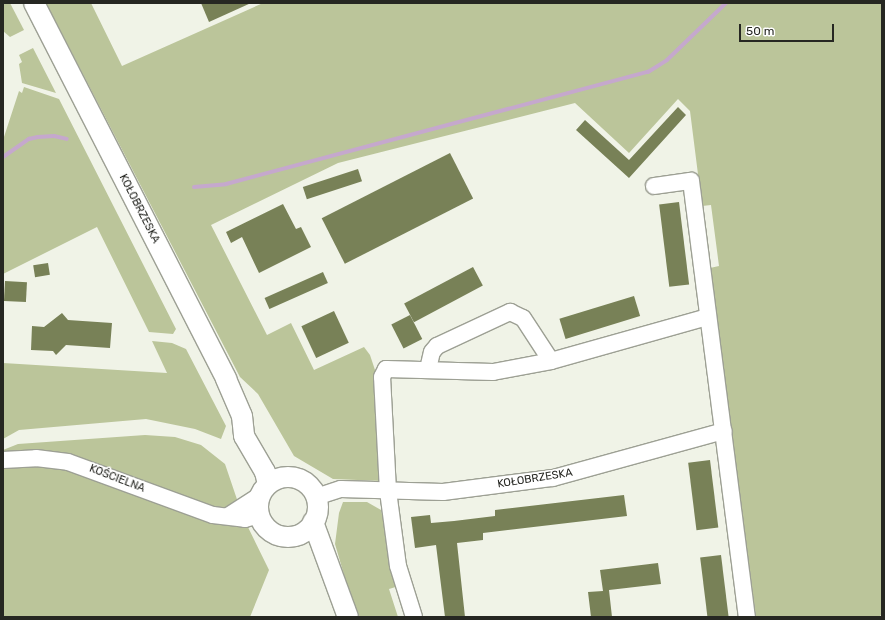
<!DOCTYPE html>
<meta charset="utf-8">
<style>
body{margin:0}
#map{position:relative;width:885px;height:620px;overflow:hidden;background:#f0f3e7;font-family:Rubik,sans-serif}
div>[style]{position:absolute}
[style*='--x']{left:calc(var(--x)*1px);top:calc(var(--y)*1px);width:calc(var(--w)*1px);rotate:calc(var(--a)*1deg)}
.green>*{inset:0;background:#bbc59a}
.stream>*{height:4px;margin:-2px;padding:0 2px;transform-origin:2px;border-radius:2px;background:#c5a8cd}
.building>*{inset:0;background:#788157;transform-origin:0 0}
.roads{filter:drop-shadow(1px 0 #9da094) drop-shadow(-1px 0 #9da094) drop-shadow(0 1px #9da094) drop-shadow(0 -1px #9da094)}
.minor>*{height:16px;margin:-8px;padding:0 8px;transform-origin:8px;border-radius:8px;background:#fff}
.major>*{height:20px;margin:-10px;padding:0 10px;transform-origin:10px;border-radius:10px;background:#fff}
.major>.ring{margin:-10px;padding:0;box-sizing:content-box;background:none;border:20px solid #fff;border-radius:50%}
span{translate:-50% -50%;white-space:nowrap;text-align:center;line-height:1.15;-webkit-text-stroke:3px #fff;paint-order:stroke}
.street-label{font-size:11px;color:#262722}
.frame{position:absolute;inset:0;border:4px solid #262722;pointer-events:none}
.scale{position:absolute;left:739px;top:24px;width:95px;height:18px;box-sizing:border-box;border:2px solid #262722;border-top:0;padding-left:5px;font-size:12px;line-height:14px;white-space:nowrap;color:#262722;-webkit-text-stroke:3px #fff;paint-order:stroke}
</style>
<div id="map">
<div class="green">
<div style="clip-path:polygon(3px 3px,10px 3px,24px 30px,10px 37px,3px 31px)"></div>
<div style="clip-path:polygon(46px 3px,91px 3px,122px 66px,263px 3px,882px 3px,882px 614px,879px 617px,756px 617px,710px 268px,719px 266px,711px 205px,702px 206px,690px 111px,678px 99px,629px 153px,575px 103px,338px 163px,211px 225px,267px 335px,291px 323px,314px 370px,364px 347px,370px 355px,376px 373px,382px 481px,333px 479px,294px 456px,258px 394px,240px 377px)"></div>
<div style="clip-path:polygon(33px 48px,56px 93px,22px 83px,19px 64px,22px 62px,19px 55px)"></div>
<div style="clip-path:polygon(24px 87px,59px 99px,176px 329px,173px 334px,149px 332px,97px 227px,3px 274px,3px 140px,19px 91px,22px 93px)"></div>
<div style="clip-path:polygon(152px 341px,172px 343px,186px 349px,226px 426px,221px 439px,195px 429px,146px 419px,19px 430px,3px 439px,3px 363px,167px 373px)"></div>
<div style="clip-path:polygon(145px 435px,175px 437px,201px 445px,225px 464px,243px 517px,269px 570px,250px 617px,3px 617px,3px 450px,18px 444px)"></div>
<div style="clip-path:polygon(343px 502px,367px 502px,381px 510px,399px 586px,389px 589px,398px 617px,360px 617px,352px 602px,335px 544px,339px 513px)"></div>
</div>
<div class="stream">
<div style="--x:3;--y:157;--w:32;--a:-35"></div>
<div style="--x:29;--y:139;--w:9;--a:-13"></div>
<div style="--x:38;--y:137;--w:16;--a:-4"></div>
<div style="--x:54;--y:136;--w:13;--a:13"></div>
<div style="--x:194;--y:187;--w:32;--a:-5"></div>
<div style="--x:226;--y:184;--w:437;--a:-14.9"></div>
<div style="--x:648;--y:72;--w:22;--a:-32"></div>
<div style="--x:667;--y:60;--w:82;--a:-44"></div>
</div>
<div class="building">
<div style="clip-path:polygon(201px 3px,251px 3px,209px 22px)"></div>
<div style="clip-path:polygon(678px 107px,686px 115px,629px 178px,576px 130px,585px 120px,629px 160px)"></div>
<div style="left:450px;top:153px;width:51px;height:144px;rotate:63deg"></div>
<div style="left:358px;top:169px;width:13px;height:58px;rotate:72deg"></div>
<div style="left:679px;top:202px;width:83px;height:20px;rotate:83deg"></div>
<div style="clip-path:polygon(283px 204px,296px 229px,301px 227px,311px 247px,259px 273px,242px 237px,231px 243px,226px 232px)"></div>
<div style="left:48px;top:263px;width:12px;height:15px;rotate:81deg"></div>
<div style="left:473px;top:267px;width:21px;height:78px;rotate:62deg"></div>
<div style="left:323px;top:272px;width:12px;height:64px;rotate:66deg"></div>
<div style="left:5px;top:281px;width:22px;height:20px;rotate:3deg"></div>
<div style="left:634px;top:296px;width:21px;height:78px;rotate:73deg"></div>
<div style="left:334px;top:311px;width:35px;height:36px;rotate:65deg"></div>
<div style="clip-path:polygon(62px 313px,68px 320px,112px 323px,110px 348px,66px 345px,56px 355px,53px 351px,31px 350px,32px 326px,44px 327px)"></div>
<div style="left:410px;top:315px;width:27px;height:21px;rotate:63deg"></div>
<div style="left:710px;top:460px;width:68px;height:22px;rotate:83deg"></div>
<div style="clip-path:polygon(624px 495px,627px 516px,483px 533px,483px 540px,457px 543px,465px 617px,445px 617px,436px 545px,415px 548px,411px 517px,430px 515px,431px 523px,454px 521px,495px 516px,495px 510px)"></div>
<div style="left:721px;top:555px;width:63px;height:21px;rotate:83deg"></div>
<div style="clip-path:polygon(658px 563px,661px 584px,609px 590px,612px 617px,591px 617px,588px 592px,603px 591px,600px 570px)"></div>
</div>
<div class="roads">
<div class="minor">
<div style="--x:654;--y:186;--w:37;--a:-8"></div>
<div style="--x:691;--y:181;--w:440;--a:82.7"></div>
<div style="--x:428;--y:369;--w:17;--a:-77"></div>
<div style="--x:432;--y:352;--w:8;--a:-50"></div>
<div style="--x:437;--y:346;--w:81;--a:-25"></div>
<div style="--x:510;--y:312;--w:14;--a:25"></div>
<div style="--x:523;--y:318;--w:51;--a:56.9"></div>
<div style="--x:3;--y:460;--w:33;--a:-3"></div>
<div style="--x:36;--y:458;--w:32;--a:7"></div>
<div style="--x:68;--y:462;--w:154;--a:20.1"></div>
<div style="--x:213;--y:515;--w:32;--a:7"></div>
<div style="--x:245;--y:519;--w:15;--a:-16"></div>
<div style="--x:316;--y:497;--w:26;--a:-18"></div>
<div style="--x:341;--y:489;--w:102;--a:1.7"></div>
<div style="--x:443;--y:492;--w:111;--a:-7.3"></div>
<div style="--x:553;--y:478;--w:177;--a:-15.4"></div>
<div style="--x:228;--y:516;--w:37;--a:-33"></div>
<div style="--x:414;--y:617;--w:53;--a:-107.4"></div>
<div style="--x:398;--y:566;--w:76;--a:-97.6"></div>
<div style="--x:388;--y:491;--w:114;--a:-93"></div>
<div style="--x:382;--y:377;--w:9;--a:-63"></div>
<div style="--x:386;--y:369;--w:107;--a:1.6"></div>
<div style="--x:493;--y:372;--w:59;--a:-10.7"></div>
<div style="--x:551;--y:361;--w:163;--a:-15.7"></div>
</div>
<div class="major">
<div style="--x:34;--y:3;--w:422;--a:62.9"></div>
<div style="--x:226;--y:379;--w:40;--a:66.6"></div>
<div style="--x:242;--y:416;--w:20;--a:84"></div>
<div style="--x:244;--y:436;--w:42;--a:59.7"></div>
<div style="--x:265;--y:472;--w:12;--a:76"></div>
<div class="ring" style="left:258px;top:477px;width:40px;height:40px"></div>
<div style="--x:313;--y:522;--w:101;--a:69.8"></div>
</div>
</div>
<div class="street-label">
<span style="left:139px;top:209px;rotate:63deg">KOŁOBRZESKA</span>
<span style="left:117px;top:479px;rotate:21deg">KOŚCIELNA</span>
<span style="left:535px;top:479px;rotate:-9deg">KOŁOBRZESKA</span>
</div>
<div class="frame"></div>
<div class="scale">50 m</div>
</div>
